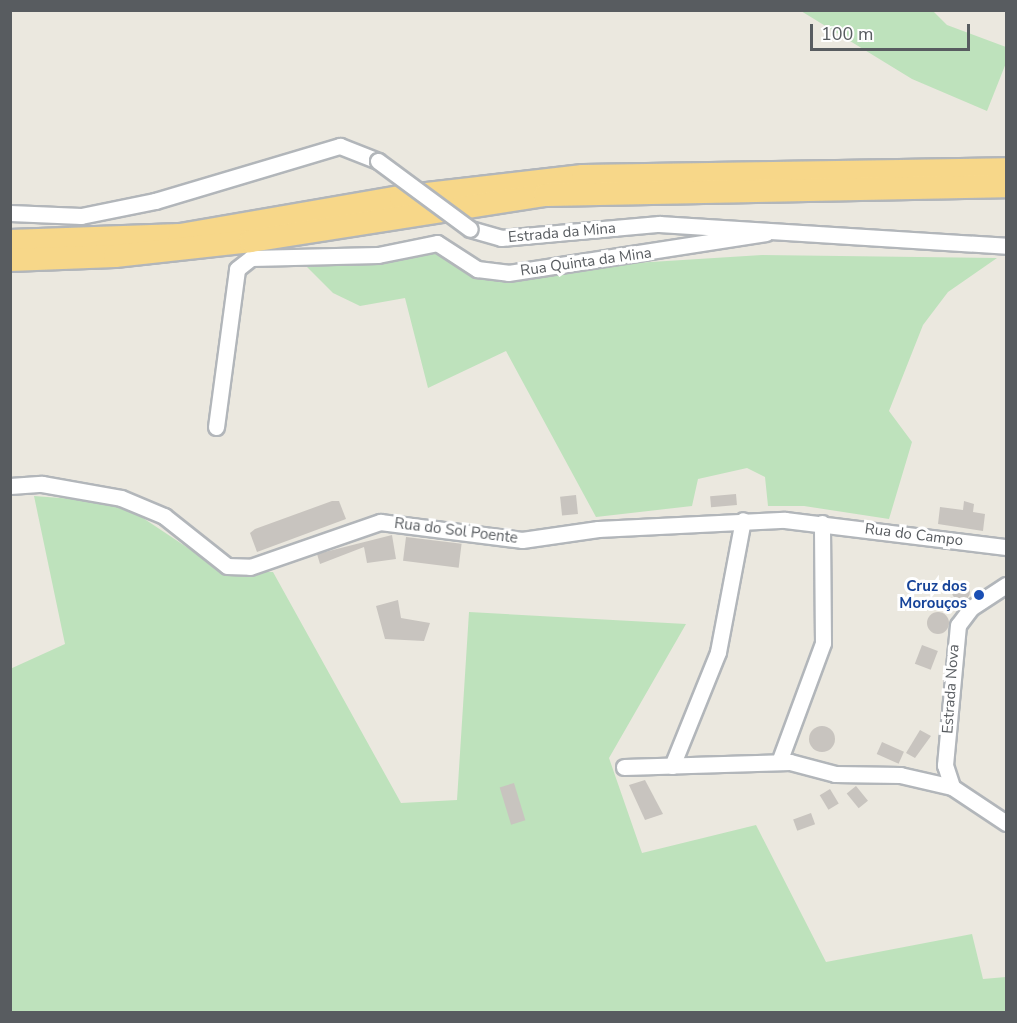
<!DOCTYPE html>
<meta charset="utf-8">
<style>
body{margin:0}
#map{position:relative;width:1017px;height:1023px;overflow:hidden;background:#ebe8df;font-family:"Nunito Sans",sans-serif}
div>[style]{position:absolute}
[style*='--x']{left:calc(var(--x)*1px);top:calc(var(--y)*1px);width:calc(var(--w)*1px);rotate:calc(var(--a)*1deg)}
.green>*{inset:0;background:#bee2bc}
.building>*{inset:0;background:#c8c4bf;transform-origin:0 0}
.round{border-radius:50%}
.roads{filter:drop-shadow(2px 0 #b2b6ba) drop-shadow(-2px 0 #b2b6ba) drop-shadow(0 2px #b2b6ba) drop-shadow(0 -2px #b2b6ba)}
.minor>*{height:15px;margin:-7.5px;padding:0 7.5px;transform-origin:7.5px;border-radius:7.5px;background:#fff}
.highway>*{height:22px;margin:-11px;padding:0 11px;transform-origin:11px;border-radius:11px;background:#f7d789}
.bridges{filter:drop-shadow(2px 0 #b2b6ba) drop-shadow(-2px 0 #b2b6ba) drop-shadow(0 2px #b2b6ba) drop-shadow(0 -2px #b2b6ba)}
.minor-bridge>*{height:15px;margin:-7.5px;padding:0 7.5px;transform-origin:7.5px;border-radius:7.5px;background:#fff}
.dots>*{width:16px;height:16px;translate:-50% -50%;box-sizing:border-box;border:3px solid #fff;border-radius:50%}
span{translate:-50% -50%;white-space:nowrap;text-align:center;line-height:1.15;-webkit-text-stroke:6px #fff;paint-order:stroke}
.street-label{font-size:15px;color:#585c60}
.transit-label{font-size:15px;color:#164399;font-weight:700}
.right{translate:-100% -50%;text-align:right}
.frame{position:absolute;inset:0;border:12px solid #585c60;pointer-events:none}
.scale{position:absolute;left:810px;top:24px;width:160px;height:27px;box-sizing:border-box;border:3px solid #585c60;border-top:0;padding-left:8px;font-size:18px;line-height:21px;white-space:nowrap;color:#585c60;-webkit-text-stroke:4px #fff;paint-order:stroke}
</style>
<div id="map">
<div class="green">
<div style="clip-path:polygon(801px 11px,933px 11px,947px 25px,1006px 47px,1006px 63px,987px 111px,912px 79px)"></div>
<div style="clip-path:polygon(439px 252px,475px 273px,762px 255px,997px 258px,948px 292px,923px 325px,889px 411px,912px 442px,889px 519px,804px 506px,768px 506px,765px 477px,747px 468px,698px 479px,692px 506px,596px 517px,506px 351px,428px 388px,405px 298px,360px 306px,333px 293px,305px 265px,307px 260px,352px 266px)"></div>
<div style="clip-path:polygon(34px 496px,100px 501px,134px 512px,221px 570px,273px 572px,401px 803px,457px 800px,469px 612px,686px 624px,609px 758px,642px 853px,756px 825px,826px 962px,972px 934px,983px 979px,1006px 977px,1006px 1012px,11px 1012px,10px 669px,65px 644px)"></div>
</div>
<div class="building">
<div style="left:736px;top:494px;width:11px;height:26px;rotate:85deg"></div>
<div style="left:576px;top:495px;width:19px;height:16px;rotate:84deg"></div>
<div style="clip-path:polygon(332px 501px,339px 501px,346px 519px,257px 552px,250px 533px,255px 529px)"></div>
<div style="clip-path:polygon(964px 501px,974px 504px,973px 512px,985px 514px,983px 531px,938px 524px,940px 507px,963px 510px)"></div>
<div style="clip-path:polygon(392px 535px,396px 559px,367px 563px,364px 547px,320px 564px,317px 554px)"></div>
<div style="left:406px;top:537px;width:56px;height:24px;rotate:7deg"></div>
<div class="round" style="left:952px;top:583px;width:18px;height:18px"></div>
<div style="clip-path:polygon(398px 600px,401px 618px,430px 623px,424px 641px,385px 639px,376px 606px)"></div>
<div class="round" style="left:927px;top:612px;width:22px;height:22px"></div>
<div style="left:922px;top:645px;width:17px;height:20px;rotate:21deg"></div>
<div class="round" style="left:809px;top:726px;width:26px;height:26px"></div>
<div style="clip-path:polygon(920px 730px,931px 736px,915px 758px,906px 753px)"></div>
<div style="left:882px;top:742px;width:24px;height:13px;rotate:24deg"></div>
<div style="clip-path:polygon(645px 780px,663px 814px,645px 820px,629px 785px)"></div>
<div style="left:514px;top:783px;width:39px;height:15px;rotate:73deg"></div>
<div style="left:856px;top:786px;width:19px;height:12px;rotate:51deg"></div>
<div style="left:830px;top:789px;width:17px;height:12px;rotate:59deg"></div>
<div style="left:811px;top:813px;width:12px;height:19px;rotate:70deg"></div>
</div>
<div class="roads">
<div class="minor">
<div style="--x:10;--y:213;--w:71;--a:2.4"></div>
<div style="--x:81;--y:216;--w:76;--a:-11.5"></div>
<div style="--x:155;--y:201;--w:193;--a:-16.6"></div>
<div style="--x:340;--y:146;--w:41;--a:21.5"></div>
<div style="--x:470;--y:229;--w:32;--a:16"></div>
<div style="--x:501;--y:238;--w:159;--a:-5.1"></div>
<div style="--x:659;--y:224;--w:348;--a:3.6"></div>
<div style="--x:216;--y:427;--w:159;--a:-82.4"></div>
<div style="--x:237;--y:269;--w:18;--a:-38"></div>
<div style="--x:251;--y:258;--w:127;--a:-1.4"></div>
<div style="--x:378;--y:255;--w:60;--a:-11.5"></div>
<div style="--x:437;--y:243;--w:48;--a:33"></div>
<div style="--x:477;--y:269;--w:31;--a:7"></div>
<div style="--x:508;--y:273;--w:261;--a:-8.8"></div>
<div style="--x:10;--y:486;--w:32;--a:-4"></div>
<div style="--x:42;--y:484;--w:80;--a:10"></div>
<div style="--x:121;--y:498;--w:47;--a:22.7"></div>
<div style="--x:164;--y:516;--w:80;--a:38.4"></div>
<div style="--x:227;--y:566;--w:23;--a:2"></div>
<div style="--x:250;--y:567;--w:138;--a:-19.1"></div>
<div style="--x:380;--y:522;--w:143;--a:7.2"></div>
<div style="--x:522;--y:540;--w:77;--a:-8.2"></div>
<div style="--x:598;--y:529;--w:187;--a:-2.8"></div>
<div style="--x:785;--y:520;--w:223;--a:7"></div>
<div style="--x:1006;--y:585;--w:42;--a:146.7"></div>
<div style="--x:971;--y:608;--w:21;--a:127"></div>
<div style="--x:958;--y:625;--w:141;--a:95.3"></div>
<div style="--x:945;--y:765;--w:23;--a:72"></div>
<div style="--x:952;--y:787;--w:65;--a:33.7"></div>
<div style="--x:779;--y:762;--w:127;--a:-69.7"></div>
<div style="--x:823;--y:643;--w:120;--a:-90.5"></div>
<div style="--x:672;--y:766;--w:123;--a:-68"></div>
<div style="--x:718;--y:652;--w:134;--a:-79.3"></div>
<div style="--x:624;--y:767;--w:166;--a:-1.7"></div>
<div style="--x:790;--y:762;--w:47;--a:14.9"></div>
<div style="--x:835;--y:774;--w:65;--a:0.9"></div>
<div style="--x:900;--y:775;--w:53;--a:13"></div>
</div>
<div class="highway">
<div style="--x:10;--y:241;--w:170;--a:-2"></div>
<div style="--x:180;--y:235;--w:224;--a:-9.8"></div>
<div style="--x:401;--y:197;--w:183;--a:-6.6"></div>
<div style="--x:583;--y:176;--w:423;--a:-0.9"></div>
<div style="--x:10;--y:260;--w:105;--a:-2.2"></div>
<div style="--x:115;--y:256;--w:137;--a:-6.3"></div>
<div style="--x:251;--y:241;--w:298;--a:-8.9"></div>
<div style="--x:545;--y:195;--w:461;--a:-1.1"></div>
</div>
</div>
<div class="bridges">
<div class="minor-bridge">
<div style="--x:378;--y:161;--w:114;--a:36.5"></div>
</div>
</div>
<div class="dots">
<div style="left:979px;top:595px;background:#1a4fb4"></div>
</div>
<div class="street-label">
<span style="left:562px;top:233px;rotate:-5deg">Estrada da Mina</span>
<span style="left:586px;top:262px;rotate:-8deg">Rua Quinta da Mina</span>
<span style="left:456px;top:531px;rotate:7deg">Rua do Sol Poente</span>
<span style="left:914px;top:535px;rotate:7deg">Rua do Campo</span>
<span style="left:951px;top:689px;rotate:-86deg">Estrada Nova</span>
</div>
<div class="transit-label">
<span class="right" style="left:967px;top:595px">Cruz dos<br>Morouços</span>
</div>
<div class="frame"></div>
<div class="scale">100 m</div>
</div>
